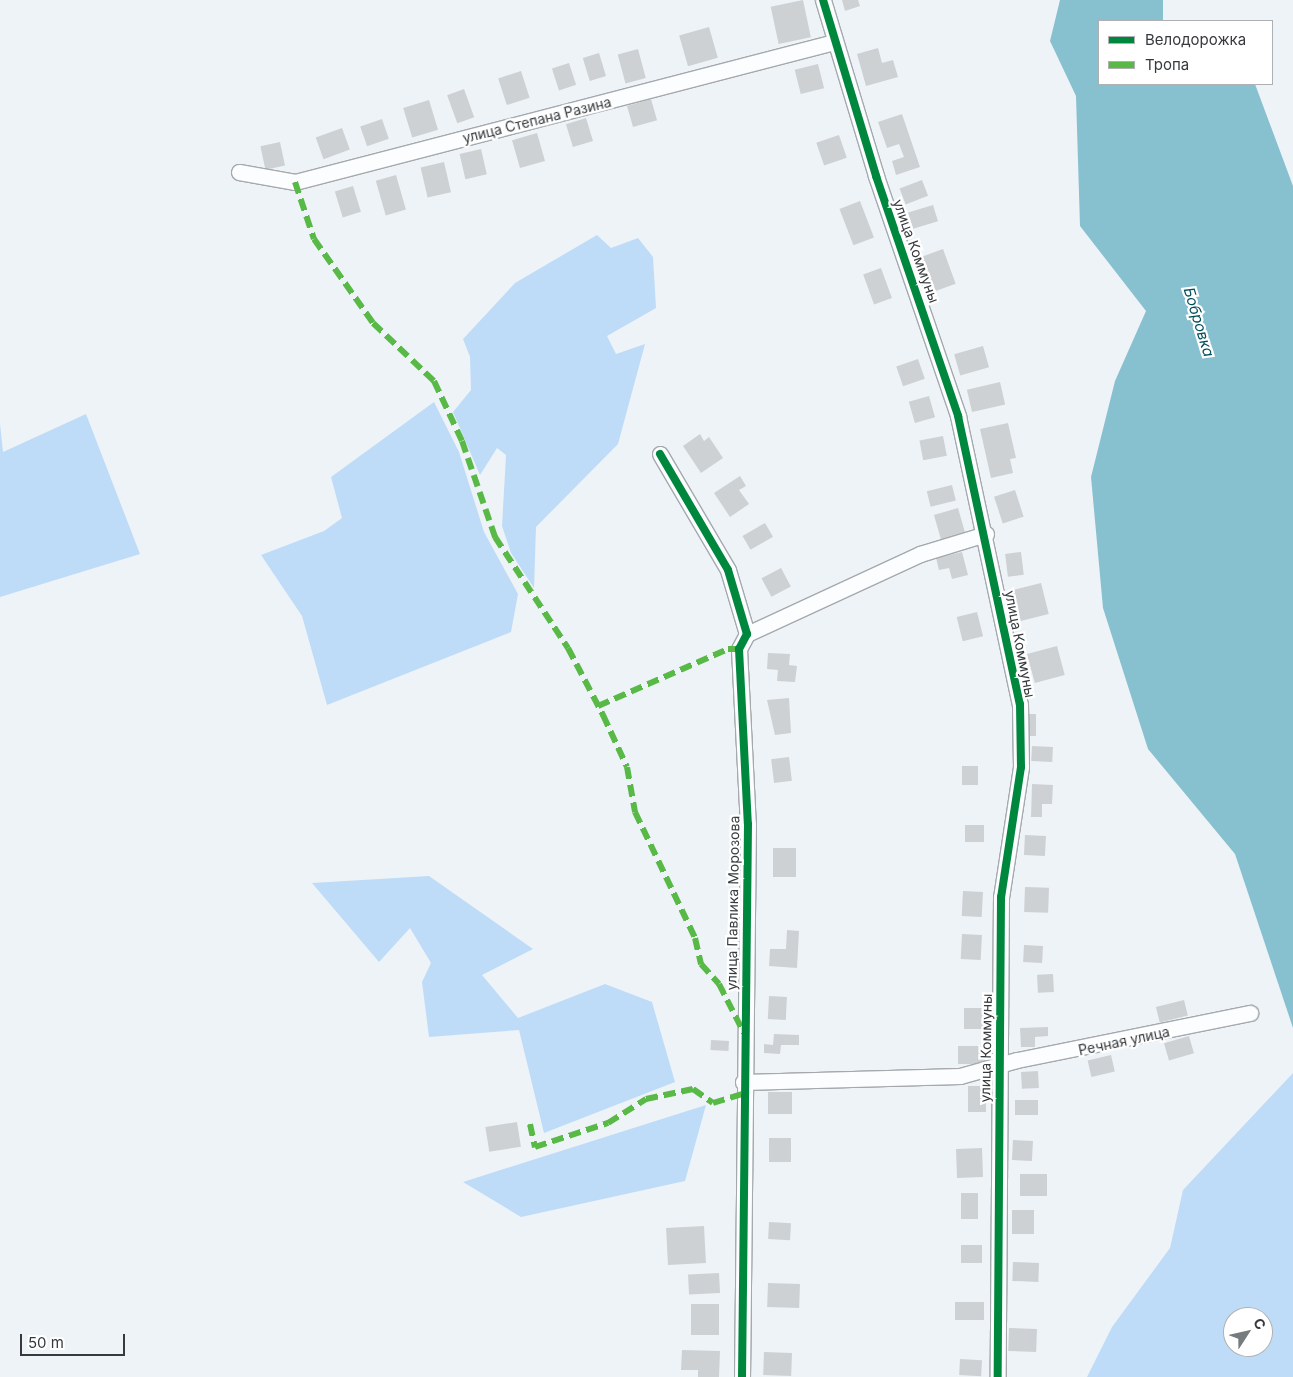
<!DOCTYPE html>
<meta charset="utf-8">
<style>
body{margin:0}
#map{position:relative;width:1293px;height:1377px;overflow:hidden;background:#eef3f8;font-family:Inter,sans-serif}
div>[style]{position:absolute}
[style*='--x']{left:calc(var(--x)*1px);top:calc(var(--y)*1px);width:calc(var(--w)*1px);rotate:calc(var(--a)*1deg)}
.forest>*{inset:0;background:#bedcf7}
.water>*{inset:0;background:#87c1d0}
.building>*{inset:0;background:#cdd1d4;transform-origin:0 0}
.roads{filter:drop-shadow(1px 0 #a5a9ad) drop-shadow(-1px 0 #a5a9ad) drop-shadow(0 1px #a5a9ad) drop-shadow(0 -1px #a5a9ad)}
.minor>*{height:15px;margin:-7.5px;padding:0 7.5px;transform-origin:7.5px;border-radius:7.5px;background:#fcfdfe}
.quiet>*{height:6px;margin-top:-3px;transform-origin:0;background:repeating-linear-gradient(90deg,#58b947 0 12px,transparent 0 18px)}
.cycleway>*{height:8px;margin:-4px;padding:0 4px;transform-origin:4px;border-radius:4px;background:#00873e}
span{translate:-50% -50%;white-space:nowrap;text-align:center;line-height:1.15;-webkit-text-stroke:4.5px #fff;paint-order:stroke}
.street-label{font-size:14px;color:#363a3d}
.water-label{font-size:15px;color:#014e5b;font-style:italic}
.legend{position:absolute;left:1098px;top:20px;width:175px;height:65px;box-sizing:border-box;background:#fff;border:1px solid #afb0b1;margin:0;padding:6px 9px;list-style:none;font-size:15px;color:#363a3d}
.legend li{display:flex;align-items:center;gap:10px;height:25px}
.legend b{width:25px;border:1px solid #afb0b1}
.north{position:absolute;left:1223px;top:1307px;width:50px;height:50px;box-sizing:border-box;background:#fff;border:1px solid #afb0b1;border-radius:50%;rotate:55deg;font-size:14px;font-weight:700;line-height:20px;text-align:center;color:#363a3d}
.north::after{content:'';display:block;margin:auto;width:18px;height:22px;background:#767b7e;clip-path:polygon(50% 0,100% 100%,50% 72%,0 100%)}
.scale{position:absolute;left:20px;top:1334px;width:105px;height:22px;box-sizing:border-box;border:2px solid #363a3d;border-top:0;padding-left:6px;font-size:15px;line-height:18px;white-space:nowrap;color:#363a3d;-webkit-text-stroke:4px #fff;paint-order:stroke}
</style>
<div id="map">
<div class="forest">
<div style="clip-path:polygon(597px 235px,611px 248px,638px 238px,653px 257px,656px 308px,607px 336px,616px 354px,645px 344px,618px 444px,536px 527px,534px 588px,511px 553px,502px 526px,506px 455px,497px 448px,480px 475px,453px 412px,471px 390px,470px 357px,463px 339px,515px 283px)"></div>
<div style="clip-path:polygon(434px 402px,459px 452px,484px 532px,518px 594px,511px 632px,327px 705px,302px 616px,261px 555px,324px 531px,342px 518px,331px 477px)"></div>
<div style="clip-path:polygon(86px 414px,140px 554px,0 597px,0 424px,3px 452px)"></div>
<div style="clip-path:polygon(429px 876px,533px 949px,482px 975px,518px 1018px,605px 984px,652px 1002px,675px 1082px,544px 1133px,519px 1030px,429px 1037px,422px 982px,431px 963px,410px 928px,379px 962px,312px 883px)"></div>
<div style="clip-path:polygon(evenodd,1293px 1073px,1293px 1377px,1087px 1377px,1112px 1327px,1170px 1248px,1183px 1190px,1293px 1073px,1233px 1317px,1263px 1317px,1263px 1347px,1233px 1347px,1233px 1317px)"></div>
<div style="clip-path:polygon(706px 1105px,685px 1181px,521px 1217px,463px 1182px)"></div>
</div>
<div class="water">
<div style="clip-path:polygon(1060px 0,1163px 0,1163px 21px,1099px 21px,1099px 84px,1255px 84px,1293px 186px,1293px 1028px,1235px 854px,1148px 749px,1103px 608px,1091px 477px,1115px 381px,1146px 311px,1080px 226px,1076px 96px,1050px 41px)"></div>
</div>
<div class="building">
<div style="left:803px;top:0;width:38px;height:33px;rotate:78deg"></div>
<div style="clip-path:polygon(842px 0,858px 0,860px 6px,845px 11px)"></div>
<div style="left:709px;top:27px;width:32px;height:31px;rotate:74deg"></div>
<div style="clip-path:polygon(878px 48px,882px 63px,893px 60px,898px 77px,866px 86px,857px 54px)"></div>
<div style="left:638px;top:49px;width:30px;height:21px;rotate:75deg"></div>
<div style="left:599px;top:53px;width:24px;height:17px;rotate:73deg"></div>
<div style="left:569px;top:63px;width:23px;height:18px;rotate:72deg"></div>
<div style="left:818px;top:64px;width:25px;height:24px;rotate:76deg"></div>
<div style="left:521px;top:71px;width:28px;height:24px;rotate:72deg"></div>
<div style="left:464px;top:89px;width:30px;height:18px;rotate:70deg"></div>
<div style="left:651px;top:99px;width:22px;height:25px;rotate:74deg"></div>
<div style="left:429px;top:100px;width:31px;height:27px;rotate:73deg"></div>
<div style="clip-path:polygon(902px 114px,920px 167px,896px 175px,892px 161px,904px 157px,899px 144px,887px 148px,878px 122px)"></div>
<div style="left:586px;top:118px;width:24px;height:21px;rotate:73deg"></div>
<div style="left:382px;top:119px;width:21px;height:23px;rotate:71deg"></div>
<div style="left:342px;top:128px;width:23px;height:28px;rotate:70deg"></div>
<div style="left:537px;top:133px;width:29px;height:26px;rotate:74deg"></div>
<div style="left:839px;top:135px;width:24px;height:24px;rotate:71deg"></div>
<div style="left:280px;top:142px;width:24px;height:20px;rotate:78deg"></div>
<div style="left:481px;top:149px;width:26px;height:22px;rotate:77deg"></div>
<div style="left:444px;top:162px;width:31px;height:24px;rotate:77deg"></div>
<div style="left:396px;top:175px;width:36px;height:21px;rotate:74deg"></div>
<div style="left:922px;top:180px;width:17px;height:24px;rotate:69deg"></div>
<div style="left:353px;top:186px;width:27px;height:19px;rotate:73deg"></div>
<div style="left:860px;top:201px;width:39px;height:22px;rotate:69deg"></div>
<div style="left:933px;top:205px;width:17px;height:26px;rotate:73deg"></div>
<div style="left:943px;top:249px;width:37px;height:22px;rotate:70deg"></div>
<div style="left:881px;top:268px;width:32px;height:19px;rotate:70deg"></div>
<div style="left:983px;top:346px;width:22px;height:30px;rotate:74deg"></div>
<div style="left:918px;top:359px;width:21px;height:23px;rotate:71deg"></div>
<div style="left:1000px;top:382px;width:23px;height:34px;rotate:77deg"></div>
<div style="left:929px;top:396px;width:22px;height:21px;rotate:74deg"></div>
<div style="clip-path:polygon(1008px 423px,1016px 458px,1010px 459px,1013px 473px,991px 478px,980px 429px)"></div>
<div style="clip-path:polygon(700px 434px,704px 441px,709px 437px,723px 458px,701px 473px,683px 446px)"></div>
<div style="left:943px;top:436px;width:20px;height:24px;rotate:79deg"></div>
<div style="clip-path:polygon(740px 476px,746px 486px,739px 490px,749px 504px,730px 517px,714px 493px)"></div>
<div style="left:952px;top:485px;width:16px;height:26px;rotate:76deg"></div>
<div style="left:1015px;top:490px;width:28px;height:22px;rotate:72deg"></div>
<div style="left:958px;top:508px;width:26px;height:25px;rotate:74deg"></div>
<div style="left:765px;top:523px;width:16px;height:26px;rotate:60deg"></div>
<div style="clip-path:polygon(962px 552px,968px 575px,952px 579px,949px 568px,939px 570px,936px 558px)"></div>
<div style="left:1021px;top:552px;width:23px;height:16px;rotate:83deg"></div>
<div style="left:781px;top:568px;width:21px;height:22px;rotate:62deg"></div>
<div style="left:1041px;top:583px;width:32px;height:33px;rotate:76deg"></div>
<div style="left:977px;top:612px;width:25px;height:21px;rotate:76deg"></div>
<div style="left:1057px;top:646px;width:30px;height:31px;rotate:75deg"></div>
<div style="clip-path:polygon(768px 653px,790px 654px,789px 665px,797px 666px,795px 682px,777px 681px,778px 670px,767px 669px)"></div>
<div style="clip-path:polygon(789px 698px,791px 733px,775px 735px,767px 700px)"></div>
<div style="left:1026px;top:714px;width:10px;height:22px"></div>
<div style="left:1032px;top:746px;width:21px;height:15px;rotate:3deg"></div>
<div style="left:789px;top:757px;width:24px;height:18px;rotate:83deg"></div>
<div style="left:962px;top:766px;width:16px;height:19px"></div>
<div style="clip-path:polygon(1032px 784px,1053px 785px,1052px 804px,1042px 804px,1042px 817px,1031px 817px)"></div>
<div style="left:965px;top:825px;width:19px;height:17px"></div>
<div style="left:1025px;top:835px;width:21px;height:20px;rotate:3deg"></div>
<div style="left:773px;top:848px;width:23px;height:29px"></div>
<div style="left:1025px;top:887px;width:24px;height:25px;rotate:2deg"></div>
<div style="left:963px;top:891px;width:20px;height:25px;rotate:3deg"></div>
<div style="clip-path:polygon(787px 930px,799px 931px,797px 968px,769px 966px,770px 949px,786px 949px)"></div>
<div style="left:962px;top:934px;width:20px;height:25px;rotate:3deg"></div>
<div style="left:1024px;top:945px;width:19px;height:17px;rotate:3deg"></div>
<div style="left:1053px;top:974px;width:18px;height:16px;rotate:87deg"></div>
<div style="left:769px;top:996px;width:18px;height:23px;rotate:3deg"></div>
<div style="left:1184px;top:1000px;width:16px;height:29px;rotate:76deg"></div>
<div style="left:964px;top:1008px;width:19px;height:21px"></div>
<div style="clip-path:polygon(1048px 1027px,1048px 1036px,1035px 1037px,1035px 1047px,1021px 1047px,1020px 1028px)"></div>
<div style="clip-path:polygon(774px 1034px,799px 1035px,799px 1045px,781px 1045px,780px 1054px,764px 1053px,764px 1044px,773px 1045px)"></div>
<div style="left:1189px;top:1036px;width:18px;height:26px;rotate:74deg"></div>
<div style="left:711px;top:1040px;width:18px;height:10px;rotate:3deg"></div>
<div style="left:958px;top:1046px;width:27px;height:18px"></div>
<div style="left:1111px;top:1055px;width:17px;height:24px;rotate:77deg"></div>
<div style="left:1038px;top:1071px;width:17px;height:17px;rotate:87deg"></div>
<div style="left:968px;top:1086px;width:18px;height:26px"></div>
<div style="left:792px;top:1092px;width:22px;height:24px;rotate:90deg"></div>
<div style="left:1038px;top:1100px;width:15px;height:23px;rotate:90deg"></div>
<div style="left:517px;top:1122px;width:25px;height:32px;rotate:81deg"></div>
<div style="left:769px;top:1138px;width:22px;height:24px"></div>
<div style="left:1013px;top:1140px;width:20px;height:20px;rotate:3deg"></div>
<div style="left:982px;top:1148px;width:29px;height:26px;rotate:88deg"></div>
<div style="left:1020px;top:1174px;width:27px;height:22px"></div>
<div style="left:961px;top:1193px;width:17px;height:26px"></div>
<div style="left:1012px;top:1210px;width:22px;height:24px"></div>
<div style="left:769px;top:1222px;width:22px;height:17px;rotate:3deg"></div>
<div style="left:704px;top:1226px;width:37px;height:38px;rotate:87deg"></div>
<div style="left:961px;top:1245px;width:21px;height:18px"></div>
<div style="left:1013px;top:1262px;width:26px;height:19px;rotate:2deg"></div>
<div style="left:719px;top:1273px;width:20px;height:31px;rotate:87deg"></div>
<div style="left:768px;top:1283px;width:32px;height:24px;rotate:2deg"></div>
<div style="left:984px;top:1302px;width:18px;height:29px;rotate:90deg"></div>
<div style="left:719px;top:1304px;width:31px;height:28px;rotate:90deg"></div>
<div style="left:1009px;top:1328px;width:28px;height:23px;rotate:2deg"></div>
<div style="clip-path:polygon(682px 1350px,720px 1351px,719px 1377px,698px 1377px,698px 1370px,681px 1370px)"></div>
<div style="left:764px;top:1352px;width:28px;height:23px;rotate:2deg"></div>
<div style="left:960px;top:1359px;width:22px;height:16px;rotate:3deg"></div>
</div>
<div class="roads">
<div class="minor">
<div style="--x:823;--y:0;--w:184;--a:73.2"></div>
<div style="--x:876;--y:176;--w:254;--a:71.1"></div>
<div style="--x:958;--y:416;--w:295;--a:77.9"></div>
<div style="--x:1020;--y:704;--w:63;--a:89.1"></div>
<div style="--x:1021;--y:767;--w:132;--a:98.7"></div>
<div style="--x:1001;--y:897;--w:480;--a:90.4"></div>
<div style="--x:239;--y:172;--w:57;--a:10.1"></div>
<div style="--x:295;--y:182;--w:557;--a:-14.56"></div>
<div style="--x:660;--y:454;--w:134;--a:59.6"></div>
<div style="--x:728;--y:570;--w:67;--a:73.5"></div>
<div style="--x:747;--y:634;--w:17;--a:118"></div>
<div style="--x:739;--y:649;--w:175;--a:87.1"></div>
<div style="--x:748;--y:824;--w:553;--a:90.62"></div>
<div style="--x:747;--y:634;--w:191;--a:-24.8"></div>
<div style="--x:920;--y:554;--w:69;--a:-16.9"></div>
<div style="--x:743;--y:1082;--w:217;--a:-1.6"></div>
<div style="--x:960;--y:1076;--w:59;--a:-15.7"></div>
<div style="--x:1017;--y:1060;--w:238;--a:-11.4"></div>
</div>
</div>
<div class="quiet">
<div style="--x:295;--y:182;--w:60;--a:71.6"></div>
<div style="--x:314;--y:239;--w:103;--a:54.9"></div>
<div style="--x:373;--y:323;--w:84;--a:43.6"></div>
<div style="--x:434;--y:381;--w:66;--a:65"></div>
<div style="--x:462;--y:441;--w:102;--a:71"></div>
<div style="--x:495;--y:537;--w:133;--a:56.7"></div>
<div style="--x:568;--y:648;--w:76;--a:62.4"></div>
<div style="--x:603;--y:715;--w:57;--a:65.2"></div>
<div style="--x:627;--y:767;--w:46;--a:79.9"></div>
<div style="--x:635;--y:812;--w:140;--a:64.5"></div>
<div style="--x:695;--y:938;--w:27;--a:77"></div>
<div style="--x:701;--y:964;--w:27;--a:48"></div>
<div style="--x:719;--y:984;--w:55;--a:63"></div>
<div style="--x:598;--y:706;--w:142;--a:-23.7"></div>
<div style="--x:728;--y:649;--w:11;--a:0"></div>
<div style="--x:530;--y:1124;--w:24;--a:78"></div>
<div style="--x:535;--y:1147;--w:77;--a:-18.2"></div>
<div style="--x:608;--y:1123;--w:45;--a:-32.3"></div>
<div style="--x:646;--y:1099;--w:48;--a:-12"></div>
<div style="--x:693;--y:1089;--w:24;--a:35"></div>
<div style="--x:713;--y:1103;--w:31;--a:-17"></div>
</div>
<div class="cycleway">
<div style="--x:823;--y:0;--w:184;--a:73.2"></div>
<div style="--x:876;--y:176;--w:254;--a:71.1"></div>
<div style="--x:958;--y:416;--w:295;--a:77.9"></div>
<div style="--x:1020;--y:704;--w:63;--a:89.1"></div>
<div style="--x:1021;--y:767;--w:132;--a:98.7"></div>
<div style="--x:1001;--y:897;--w:480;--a:90.4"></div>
<div style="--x:660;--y:454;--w:134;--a:59.6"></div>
<div style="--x:728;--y:570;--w:67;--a:73.5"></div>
<div style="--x:747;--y:634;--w:17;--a:118"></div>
<div style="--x:739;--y:649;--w:175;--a:87.1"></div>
<div style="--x:748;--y:824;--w:553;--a:90.62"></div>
</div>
<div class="street-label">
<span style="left:537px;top:120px;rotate:-14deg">улица Степана Разина</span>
<span style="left:916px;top:251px;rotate:70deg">улица Коммуны</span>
<span style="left:1020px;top:644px;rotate:79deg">улица Коммуны</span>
<span style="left:733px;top:903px;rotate:-89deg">улица Павлика Морозова</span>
<span style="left:1124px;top:1041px;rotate:-12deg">Речная улица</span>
<span style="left:986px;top:1048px;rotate:-89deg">улица Коммуны</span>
</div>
<div class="water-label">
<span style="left:1199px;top:322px;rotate:73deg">Бобровка</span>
</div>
<ul class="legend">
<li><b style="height:6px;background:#00873e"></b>Велодорожка</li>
<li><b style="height:6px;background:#58b947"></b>Тропа</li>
</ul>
<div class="north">С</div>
<div class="scale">50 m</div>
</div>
